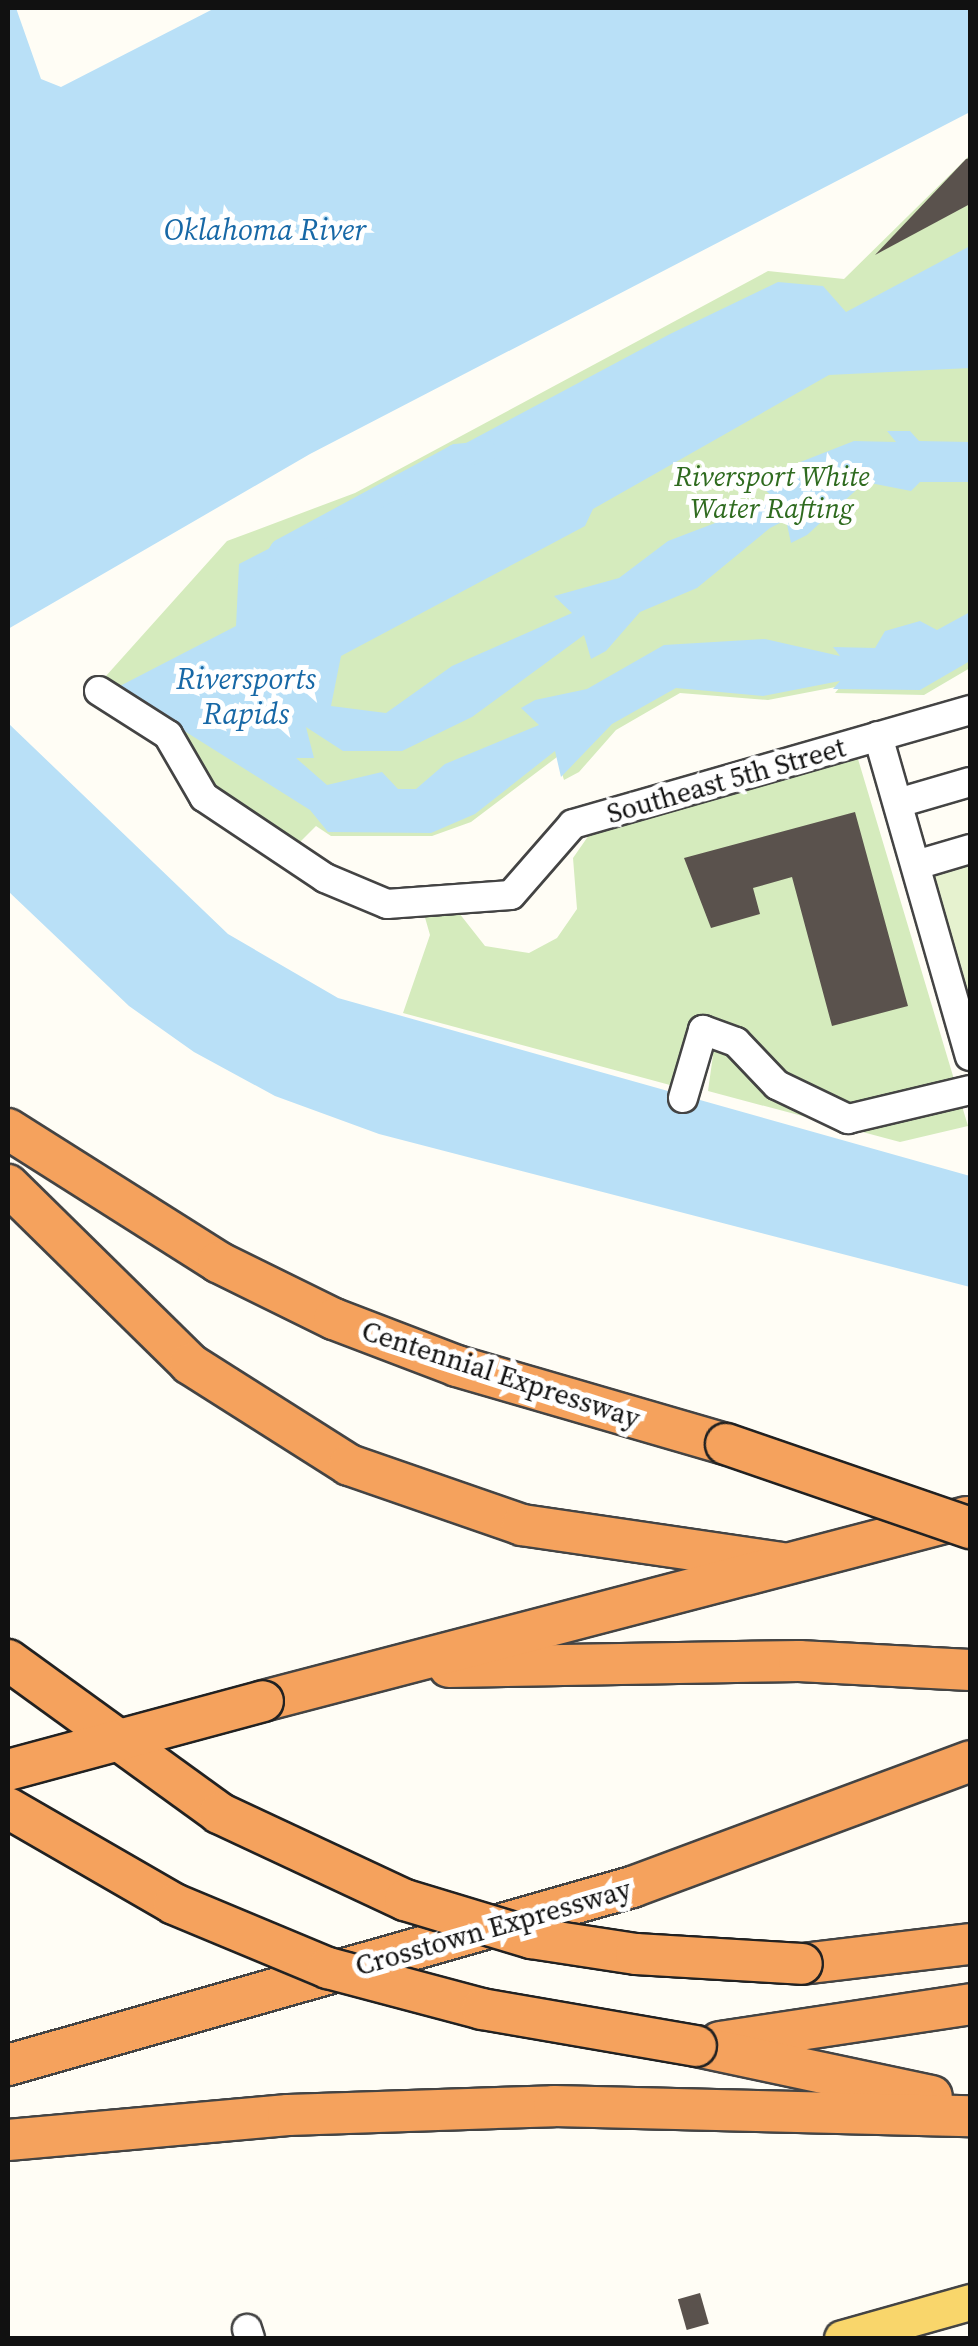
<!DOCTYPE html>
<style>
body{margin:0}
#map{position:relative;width:978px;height:2346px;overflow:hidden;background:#fffdf5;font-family:"Source Serif 4",serif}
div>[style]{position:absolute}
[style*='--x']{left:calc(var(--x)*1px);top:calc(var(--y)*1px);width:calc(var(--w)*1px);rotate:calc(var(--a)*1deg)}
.green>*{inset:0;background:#d5ebbd}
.pitch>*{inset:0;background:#e6f2cf}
.water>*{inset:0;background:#b9e0f7}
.canal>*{height:22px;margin:-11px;padding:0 11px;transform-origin:11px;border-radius:11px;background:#b9e0f7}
.building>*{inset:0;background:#5a524d;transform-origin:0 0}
.roads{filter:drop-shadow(2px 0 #444) drop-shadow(-2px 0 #444) drop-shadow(0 2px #444) drop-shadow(0 -2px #444)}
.minor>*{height:28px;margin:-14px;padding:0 14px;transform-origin:14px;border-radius:14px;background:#fff}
.major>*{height:35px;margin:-17.5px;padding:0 17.5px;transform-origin:17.5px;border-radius:17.5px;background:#f9d66b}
.highway>*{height:40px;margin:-20px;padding:0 20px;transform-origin:20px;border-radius:20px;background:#f5a25d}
.bridges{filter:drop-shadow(2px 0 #222) drop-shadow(-2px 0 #222) drop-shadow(0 2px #222) drop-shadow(0 -2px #222)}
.highway-bridge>*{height:40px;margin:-20px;padding:0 20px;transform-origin:20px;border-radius:20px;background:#f5a25d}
span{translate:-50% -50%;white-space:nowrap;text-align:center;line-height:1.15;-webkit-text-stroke:10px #fff;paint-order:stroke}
.park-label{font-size:28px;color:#2f6b1f;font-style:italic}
.street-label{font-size:28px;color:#111}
.water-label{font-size:30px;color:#1768a6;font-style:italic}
.frame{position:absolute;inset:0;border:10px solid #111;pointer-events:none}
</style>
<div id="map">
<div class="green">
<div style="clip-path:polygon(970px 155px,970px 668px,924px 695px,835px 693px,841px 686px,768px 700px,680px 693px,616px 730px,579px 772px,564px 780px,557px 757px,471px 822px,432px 836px,331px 836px,316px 826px,281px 861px,155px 741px,88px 696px,227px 541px,355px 493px,768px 271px,844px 279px)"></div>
<div style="clip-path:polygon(858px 759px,968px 1126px,900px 1142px,708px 1091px,713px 1055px,687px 1049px,670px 1085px,403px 1013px,430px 935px,424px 914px,459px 913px,485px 946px,529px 953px,557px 938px,577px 909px,573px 858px,589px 835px)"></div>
</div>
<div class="pitch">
<div style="clip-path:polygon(970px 863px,970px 1010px,931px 875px)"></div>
</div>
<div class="water">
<div style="clip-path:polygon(8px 8px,16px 8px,41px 79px,61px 87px,215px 8px,970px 8px,970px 112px,310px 454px,8px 629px)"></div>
<div style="clip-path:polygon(970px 246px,970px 368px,829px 375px,593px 509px,585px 526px,341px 656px,331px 706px,386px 713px,452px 666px,572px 613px,554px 596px,619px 578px,668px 541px,757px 507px,773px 497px,754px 480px,854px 441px,896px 442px,887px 431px,910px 431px,919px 441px,970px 442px,970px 482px,920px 482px,911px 491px,865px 482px,807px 535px,791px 543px,786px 520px,770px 528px,697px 588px,640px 612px,606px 651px,591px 659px,584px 635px,472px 717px,402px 751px,343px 751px,306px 727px,314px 758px,296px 758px,327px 785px,382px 772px,398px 789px,416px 789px,445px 764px,539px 725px,521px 708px,535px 700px,587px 689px,664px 645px,765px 639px,840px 656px,833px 647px,875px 648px,885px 631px,920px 621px,937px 630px,970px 612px,970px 661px,920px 690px,833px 689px,840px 681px,763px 696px,676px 688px,612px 724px,561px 777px,555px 751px,475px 814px,431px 833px,328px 832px,310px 810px,116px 688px,236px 626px,239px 564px,278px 544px,284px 555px,459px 463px,453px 450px,670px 334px,778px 282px,823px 286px,846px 312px)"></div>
<div style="clip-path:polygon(8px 723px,228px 934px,338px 998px,970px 1176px,970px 1287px,379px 1134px,275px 1096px,194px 1052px,129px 1006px,8px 891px)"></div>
</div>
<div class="canal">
<div style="--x:265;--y:574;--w:29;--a:-56"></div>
<div style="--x:281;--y:550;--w:199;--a:-28.5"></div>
<div style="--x:456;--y:455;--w:30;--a:-6"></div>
</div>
<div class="building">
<div style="clip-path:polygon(970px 158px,970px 204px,875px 255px,966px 159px)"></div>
<div style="clip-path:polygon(855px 812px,908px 1006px,832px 1026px,792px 877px,753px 888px,760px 914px,711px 928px,684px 858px)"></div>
<div style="left:700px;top:2293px;width:32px;height:23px;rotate:74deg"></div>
</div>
<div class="roads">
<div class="minor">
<div style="--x:99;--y:691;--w:82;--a:32.5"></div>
<div style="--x:168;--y:735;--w:72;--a:59.9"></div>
<div style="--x:204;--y:797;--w:146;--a:33.8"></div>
<div style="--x:325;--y:878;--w:67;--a:22.8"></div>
<div style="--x:387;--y:904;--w:124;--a:-4.2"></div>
<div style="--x:511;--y:895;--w:94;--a:-48.9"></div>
<div style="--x:573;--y:824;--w:413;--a:-16"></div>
<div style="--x:878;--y:736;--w:333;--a:74"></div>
<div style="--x:898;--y:803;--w:75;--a:-16.3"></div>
<div style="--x:916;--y:865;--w:56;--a:-16.5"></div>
<div style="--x:683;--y:1098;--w:71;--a:-73.6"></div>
<div style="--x:703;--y:1030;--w:35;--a:20"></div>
<div style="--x:736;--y:1042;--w:59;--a:46.4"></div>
<div style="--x:777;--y:1085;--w:79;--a:25.6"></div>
<div style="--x:848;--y:1119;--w:125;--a:-13.4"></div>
<div style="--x:247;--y:2329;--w:9;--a:72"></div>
</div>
<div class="major">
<div style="--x:842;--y:2338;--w:133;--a:-15.7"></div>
</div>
<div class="highway">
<div style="--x:8;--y:1129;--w:249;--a:32.3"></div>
<div style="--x:218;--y:1262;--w:129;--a:26.2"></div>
<div style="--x:334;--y:1319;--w:132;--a:20.9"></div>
<div style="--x:457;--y:1366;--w:280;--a:16.2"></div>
<div style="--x:8;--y:1185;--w:255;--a:44.5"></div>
<div style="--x:190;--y:1364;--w:188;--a:32.4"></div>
<div style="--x:349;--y:1465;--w:183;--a:19.1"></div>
<div style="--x:522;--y:1525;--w:262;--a:8.3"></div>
<div style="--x:449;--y:1667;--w:350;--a:-1"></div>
<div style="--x:799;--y:1661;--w:171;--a:3"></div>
<div style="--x:263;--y:1701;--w:728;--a:-14.65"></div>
<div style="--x:802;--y:1964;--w:169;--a:-6.8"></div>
<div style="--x:720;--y:2042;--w:253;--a:-8.6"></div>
<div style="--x:696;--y:2046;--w:241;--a:12"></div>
<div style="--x:8;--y:2065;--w:649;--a:-15.92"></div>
<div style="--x:632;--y:1887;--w:361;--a:-20.4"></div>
<div style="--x:8;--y:2140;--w:281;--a:-5.1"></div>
<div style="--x:288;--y:2115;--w:266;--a:-1.9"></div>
<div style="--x:554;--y:2106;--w:416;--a:1.4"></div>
</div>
</div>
<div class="bridges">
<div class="highway-bridge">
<div style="--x:726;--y:1444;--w:258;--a:19"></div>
<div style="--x:8;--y:1660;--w:261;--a:35.9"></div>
<div style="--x:219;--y:1813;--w:205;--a:25.1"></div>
<div style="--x:405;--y:1900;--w:132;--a:16.8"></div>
<div style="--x:531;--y:1938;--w:106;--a:8.7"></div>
<div style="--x:636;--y:1954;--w:166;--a:3.4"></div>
<div style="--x:8;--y:1770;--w:264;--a:-15.1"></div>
<div style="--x:8;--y:1808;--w:192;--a:30"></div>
<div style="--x:174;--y:1904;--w:167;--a:22.6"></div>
<div style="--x:328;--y:1968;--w:159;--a:14.9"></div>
<div style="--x:482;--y:2009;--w:217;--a:9.8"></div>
</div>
</div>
<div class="park-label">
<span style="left:772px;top:492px">Riversport White<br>Water Rafting</span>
</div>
<div class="street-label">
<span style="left:726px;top:780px;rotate:-16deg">Southeast 5th Street</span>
<span style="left:501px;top:1374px;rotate:18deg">Centennial Expressway</span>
<span style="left:493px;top:1927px;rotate:-16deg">Crosstown Expressway</span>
</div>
<div class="water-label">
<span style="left:265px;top:230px">Oklahoma River</span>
<span style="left:246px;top:696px">Riversports<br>Rapids</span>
</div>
<div class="frame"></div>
</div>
